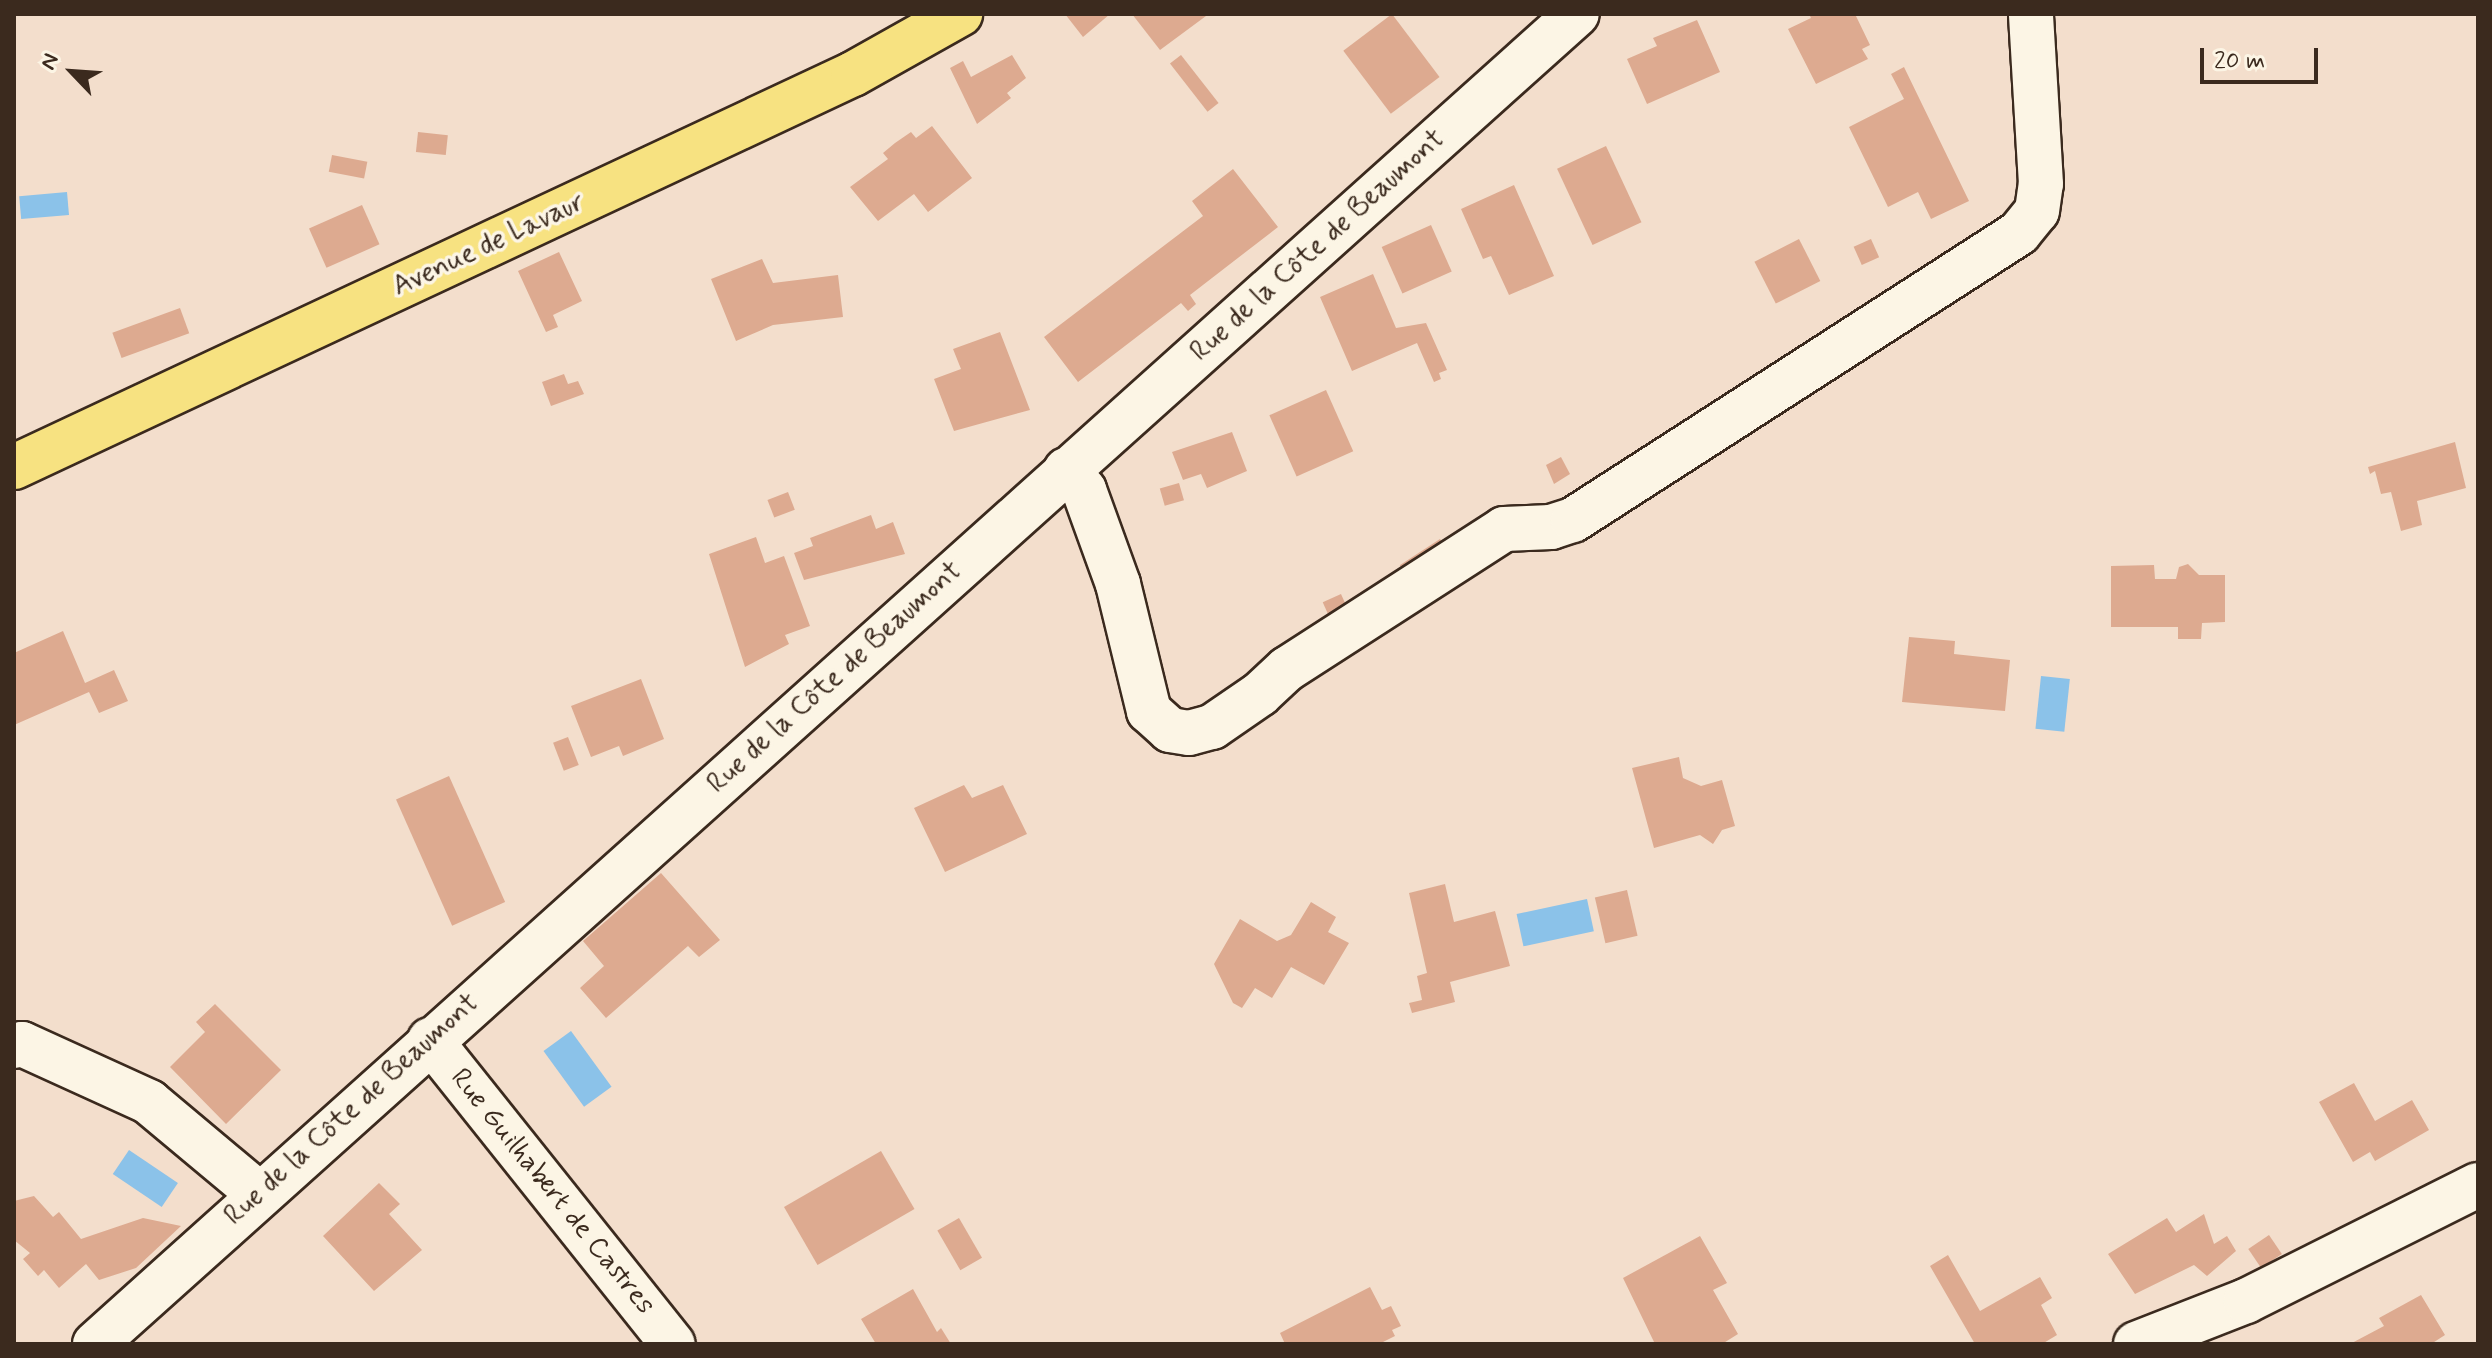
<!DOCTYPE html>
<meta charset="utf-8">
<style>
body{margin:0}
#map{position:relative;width:2492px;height:1358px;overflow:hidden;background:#f3decc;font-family:Mynerve,sans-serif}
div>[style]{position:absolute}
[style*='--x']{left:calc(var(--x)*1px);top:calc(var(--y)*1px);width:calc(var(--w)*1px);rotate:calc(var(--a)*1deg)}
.water>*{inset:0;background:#8bc2e9;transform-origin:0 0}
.building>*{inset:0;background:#ddaa90;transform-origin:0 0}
.roads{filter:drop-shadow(2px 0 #3b2a1e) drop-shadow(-2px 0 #3b2a1e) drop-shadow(0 2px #3b2a1e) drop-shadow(0 -2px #3b2a1e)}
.street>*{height:44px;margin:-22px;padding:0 22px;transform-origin:22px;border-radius:22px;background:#fcf5e5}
.primary>*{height:44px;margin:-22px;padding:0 22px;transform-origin:22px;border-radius:22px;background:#f7e281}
span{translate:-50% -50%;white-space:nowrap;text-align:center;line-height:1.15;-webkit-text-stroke:7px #fcf5e5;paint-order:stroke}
.street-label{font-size:28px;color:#3b2a1e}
.frame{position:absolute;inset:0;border:16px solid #3b2a1e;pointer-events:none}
.north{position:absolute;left:32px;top:32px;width:80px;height:80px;-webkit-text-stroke:6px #fcf5e5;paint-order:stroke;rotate:295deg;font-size:22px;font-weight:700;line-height:32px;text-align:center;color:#3b2a1e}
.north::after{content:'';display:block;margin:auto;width:28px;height:36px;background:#3b2a1e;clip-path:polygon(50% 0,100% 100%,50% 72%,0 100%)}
.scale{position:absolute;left:2200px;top:48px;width:118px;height:36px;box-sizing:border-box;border:4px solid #3b2a1e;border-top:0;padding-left:10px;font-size:24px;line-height:28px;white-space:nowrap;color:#3b2a1e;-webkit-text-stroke:6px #fcf5e5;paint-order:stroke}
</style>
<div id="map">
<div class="water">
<div style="left:67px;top:192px;width:23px;height:48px;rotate:85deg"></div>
<div style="left:2041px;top:676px;width:29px;height:53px;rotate:6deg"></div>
<div style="left:1587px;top:899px;width:33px;height:72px;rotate:78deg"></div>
<div style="left:571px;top:1031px;width:69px;height:34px;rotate:54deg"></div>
<div style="left:129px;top:1150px;width:59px;height:29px;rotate:34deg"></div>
</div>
<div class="building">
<div style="clip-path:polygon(1065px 14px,1110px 14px,1083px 37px)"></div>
<div style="clip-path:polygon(1132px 14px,1204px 14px,1206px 16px,1160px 50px)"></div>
<div style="left:1392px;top:14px;width:79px;height:61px;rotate:53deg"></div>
<div style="clip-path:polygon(1809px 14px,1855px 14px,1870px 45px,1862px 49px,1868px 59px,1816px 84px,1788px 29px,1811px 18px)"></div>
<div style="clip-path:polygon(1697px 20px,1720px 72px,1647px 104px,1627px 59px,1657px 46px,1653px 38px)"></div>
<div style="clip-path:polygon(1012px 55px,1026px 78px,1007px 93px,1011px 98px,977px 124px,950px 68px,963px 61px,971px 77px)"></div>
<div style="left:1181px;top:55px;width:61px;height:14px;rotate:52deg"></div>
<div style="clip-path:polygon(1904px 67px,1969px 201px,1931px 219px,1918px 192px,1888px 207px,1849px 127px,1904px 99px,1891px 74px)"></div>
<div style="clip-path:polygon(932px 126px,972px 178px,928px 212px,914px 194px,878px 221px,850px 187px,888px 159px,883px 153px,895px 143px,911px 132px,916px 138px)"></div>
<div style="left:418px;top:132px;width:30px;height:20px;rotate:6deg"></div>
<div style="left:1606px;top:146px;width:84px;height:54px;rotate:65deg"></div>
<div style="left:332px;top:155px;width:36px;height:17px;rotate:11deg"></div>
<div style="clip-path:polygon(1233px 169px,1278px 227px,1190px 295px,1196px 304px,1188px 311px,1181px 303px,1078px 382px,1044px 337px,1203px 216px,1192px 201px)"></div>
<div style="clip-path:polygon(1514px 185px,1554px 276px,1509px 295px,1491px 256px,1483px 259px,1461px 209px)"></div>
<div style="left:362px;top:205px;width:43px;height:58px;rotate:66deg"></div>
<div style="left:1431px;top:225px;width:51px;height:54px;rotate:66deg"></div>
<div style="left:1799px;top:239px;width:47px;height:50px;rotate:63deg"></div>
<div style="left:1871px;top:239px;width:20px;height:19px;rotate:66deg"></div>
<div style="clip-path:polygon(559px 252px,582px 301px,553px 315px,558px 327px,546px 332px,518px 271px)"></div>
<div style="clip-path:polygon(762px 259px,773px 283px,838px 275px,843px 317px,773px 325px,736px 341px,711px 279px)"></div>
<div style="clip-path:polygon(1373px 274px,1396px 328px,1426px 323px,1447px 370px,1439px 373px,1441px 379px,1434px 382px,1417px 343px,1352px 371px,1320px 297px)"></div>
<div style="left:180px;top:308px;width:27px;height:72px;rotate:70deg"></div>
<div style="clip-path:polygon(1000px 332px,1030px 410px,954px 431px,934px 379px,961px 369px,953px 349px)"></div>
<div style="clip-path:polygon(564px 374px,568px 384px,578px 381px,584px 394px,551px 406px,542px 382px)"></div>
<div style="left:1326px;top:390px;width:67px;height:62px;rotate:66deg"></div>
<div style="clip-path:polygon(1232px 432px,1247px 471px,1207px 488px,1201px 474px,1183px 480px,1172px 452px)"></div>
<div style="clip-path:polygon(2455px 442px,2466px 488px,2417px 501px,2422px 525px,2401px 531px,2391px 492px,2381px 494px,2375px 471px,2370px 474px,2368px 467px)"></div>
<div style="clip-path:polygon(1561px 457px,1570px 474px,1554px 484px,1546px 465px)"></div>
<div style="left:1179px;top:483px;width:18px;height:20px;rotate:74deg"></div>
<div style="left:788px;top:492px;width:19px;height:22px;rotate:69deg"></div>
<div style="clip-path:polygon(871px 515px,876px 529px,893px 522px,905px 554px,804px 580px,794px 553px,813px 546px,810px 538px)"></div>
<div style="clip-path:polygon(756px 537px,765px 563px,784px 556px,810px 626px,785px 635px,789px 644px,745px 667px,709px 554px)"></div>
<div style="left:1440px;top:539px;width:17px;height:48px;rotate:57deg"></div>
<div style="clip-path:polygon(2188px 564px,2199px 575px,2225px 575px,2225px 622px,2202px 623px,2201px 639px,2178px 639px,2178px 627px,2111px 627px,2111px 566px,2154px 565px,2155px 579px,2176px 579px,2179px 567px)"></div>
<div style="left:1341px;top:594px;width:17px;height:20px;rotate:66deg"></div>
<div style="clip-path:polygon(63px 631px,85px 683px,114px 670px,128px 701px,99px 713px,89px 692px,14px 725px,14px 653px)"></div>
<div style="clip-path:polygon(1909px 637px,1955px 641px,1954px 654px,2010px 660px,2005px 711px,1902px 702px)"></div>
<div style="clip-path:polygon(641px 679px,664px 739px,623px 756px,619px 746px,591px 757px,571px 706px)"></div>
<div style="left:568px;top:737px;width:30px;height:16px;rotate:69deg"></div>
<div style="clip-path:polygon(1679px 757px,1683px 778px,1701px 786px,1722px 780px,1735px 826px,1722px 830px,1713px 844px,1700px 835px,1654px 848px,1632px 768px)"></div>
<div style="left:449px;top:776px;width:138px;height:58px;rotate:66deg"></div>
<div style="clip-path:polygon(964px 785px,972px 798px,1003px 785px,1027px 834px,945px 872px,914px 808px)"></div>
<div style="clip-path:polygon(661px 873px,720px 940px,699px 957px,688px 946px,606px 1018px,580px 988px,604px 966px,583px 941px)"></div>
<div style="clip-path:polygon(1445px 884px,1454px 922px,1495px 911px,1510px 966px,1450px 982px,1455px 1002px,1412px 1013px,1409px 1003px,1422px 1000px,1417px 976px,1427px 973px,1409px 893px)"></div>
<div style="left:1627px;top:890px;width:47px;height:33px;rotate:77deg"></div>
<div style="clip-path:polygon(1311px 902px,1336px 917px,1328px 932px,1349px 943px,1324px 985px,1291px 967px,1272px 998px,1255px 988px,1242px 1008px,1233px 1003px,1214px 964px,1240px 919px,1277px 941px,1291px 935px)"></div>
<div style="clip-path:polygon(215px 1004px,281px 1070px,226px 1124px,170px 1067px,205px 1032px,196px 1022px)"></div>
<div style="clip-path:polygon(2354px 1083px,2375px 1121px,2412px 1100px,2429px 1130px,2375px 1161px,2370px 1152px,2353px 1162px,2319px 1102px)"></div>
<div style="left:881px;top:1151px;width:67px;height:112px;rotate:60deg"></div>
<div style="clip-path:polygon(379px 1183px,400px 1204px,389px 1214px,422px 1250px,374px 1291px,323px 1236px)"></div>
<div style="clip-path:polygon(34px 1196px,53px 1217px,59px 1212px,81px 1239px,143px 1218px,181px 1226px,136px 1268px,99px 1280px,86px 1264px,59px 1288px,44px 1270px,38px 1276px,23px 1259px,30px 1253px,14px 1240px,14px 1201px)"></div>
<div style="clip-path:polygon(2204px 1214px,2214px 1244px,2227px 1236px,2236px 1251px,2207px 1276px,2194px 1265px,2135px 1294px,2108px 1254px,2167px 1218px,2176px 1232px)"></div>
<div style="left:959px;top:1218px;width:46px;height:25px;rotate:60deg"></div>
<div style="left:2269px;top:1235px;width:23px;height:25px;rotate:56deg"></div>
<div style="clip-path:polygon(1700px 1236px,1727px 1283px,1713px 1290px,1738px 1334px,1722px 1344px,1655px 1344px,1623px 1278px)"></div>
<div style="clip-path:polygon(1948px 1255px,1980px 1311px,2040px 1277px,2052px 1298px,2041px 1305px,2057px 1335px,2042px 1344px,1975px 1344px,1930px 1266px)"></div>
<div style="clip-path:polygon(1370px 1287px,1382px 1310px,1391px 1306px,1401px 1326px,1392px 1330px,1395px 1336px,1379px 1344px,1285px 1344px,1280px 1333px)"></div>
<div style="clip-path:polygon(913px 1289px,937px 1332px,941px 1328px,951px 1344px,876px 1344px,861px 1319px)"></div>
<div style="clip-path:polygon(2421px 1295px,2445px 1335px,2431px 1344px,2350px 1344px,2384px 1326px,2379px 1318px)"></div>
</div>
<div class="roads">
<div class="street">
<div style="--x:1066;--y:470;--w:27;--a:48"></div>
<div style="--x:1084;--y:490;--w:100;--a:70.1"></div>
<div style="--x:1118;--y:584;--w:131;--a:76.3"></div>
<div style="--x:1149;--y:711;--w:28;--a:42"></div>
<div style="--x:1170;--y:730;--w:19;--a:9"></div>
<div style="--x:1189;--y:733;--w:24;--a:-15"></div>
<div style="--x:1212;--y:727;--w:58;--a:-34.5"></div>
<div style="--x:1260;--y:694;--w:37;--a:-43"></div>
<div style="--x:1287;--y:669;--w:258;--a:-32.8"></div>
<div style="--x:1504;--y:529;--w:47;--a:-2.4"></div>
<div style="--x:1551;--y:527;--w:23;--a:-18"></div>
<div style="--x:1573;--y:520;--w:530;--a:-32.76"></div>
<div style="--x:2019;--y:233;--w:28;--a:-51"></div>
<div style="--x:2037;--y:211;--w:27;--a:-82"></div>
<div style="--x:2041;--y:184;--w:170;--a:-93.4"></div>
<div style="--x:430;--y:1040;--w:389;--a:51.4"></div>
<div style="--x:14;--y:1046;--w:8;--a:-14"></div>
<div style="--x:22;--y:1044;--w:140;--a:24.5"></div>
<div style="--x:149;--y:1102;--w:142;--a:39.9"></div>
<div style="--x:95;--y:1344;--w:1991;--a:-41.91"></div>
<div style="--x:2136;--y:1344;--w:118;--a:-21.4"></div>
<div style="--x:2246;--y:1301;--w:259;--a:-26.6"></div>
</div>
<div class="primary">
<div style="--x:14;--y:467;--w:926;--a:-25.1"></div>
<div style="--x:853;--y:74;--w:123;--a:-29.3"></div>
</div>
</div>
<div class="street-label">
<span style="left:489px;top:245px;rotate:-25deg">Avenue de Lavaur</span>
<span style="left:1318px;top:246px;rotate:-42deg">Rue de la Côte de Beaumont</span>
<span style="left:835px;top:678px;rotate:-42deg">Rue de la Côte de Beaumont</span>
<span style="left:352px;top:1110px;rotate:-42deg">Rue de la Côte de Beaumont</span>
<span style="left:552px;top:1192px;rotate:51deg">Rue Guilhabert de Castres</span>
</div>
<div class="frame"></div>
<div class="north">N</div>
<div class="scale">20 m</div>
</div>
